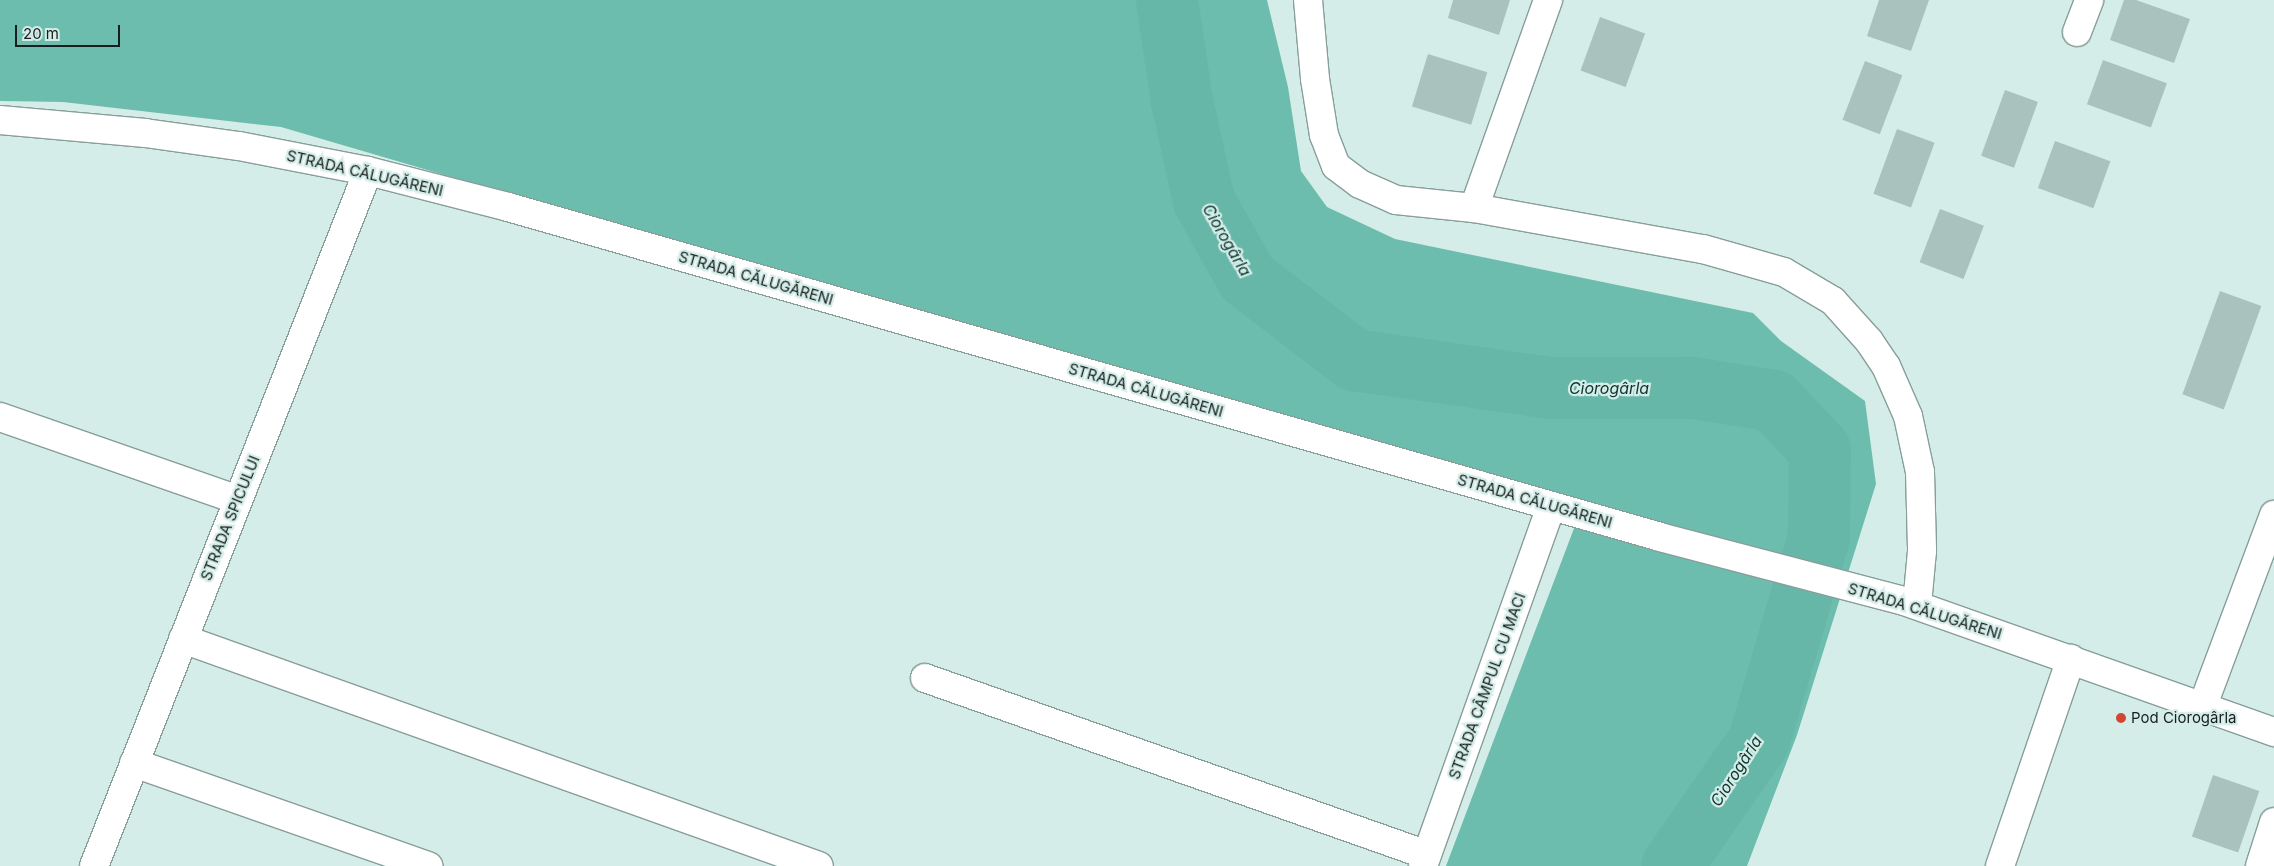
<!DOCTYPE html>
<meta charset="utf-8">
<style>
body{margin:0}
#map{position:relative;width:2274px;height:866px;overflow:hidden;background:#d5ede8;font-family:Inter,sans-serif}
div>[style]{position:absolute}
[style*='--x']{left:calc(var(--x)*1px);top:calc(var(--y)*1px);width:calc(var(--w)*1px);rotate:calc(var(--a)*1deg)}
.forest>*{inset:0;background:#6dbdae}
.river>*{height:62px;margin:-31px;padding:0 31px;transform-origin:31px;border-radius:31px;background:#67b7a9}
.building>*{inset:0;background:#aac2bd;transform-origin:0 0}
.roads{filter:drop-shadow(1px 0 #879e99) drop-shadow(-1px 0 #879e99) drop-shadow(0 1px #879e99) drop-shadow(0 -1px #879e99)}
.street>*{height:28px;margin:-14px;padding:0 14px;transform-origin:14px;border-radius:14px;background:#fff}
.secondary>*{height:28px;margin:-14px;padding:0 14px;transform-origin:14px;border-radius:14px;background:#fff}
.dots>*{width:14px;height:14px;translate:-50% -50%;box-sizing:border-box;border:2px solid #d5ede8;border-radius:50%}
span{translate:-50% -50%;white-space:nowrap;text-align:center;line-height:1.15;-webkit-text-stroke:4.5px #d5ede8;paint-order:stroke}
.street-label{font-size:15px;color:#171f1e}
.poi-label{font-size:15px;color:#171f1e}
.left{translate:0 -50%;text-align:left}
.water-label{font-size:16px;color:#0d342e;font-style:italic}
.scale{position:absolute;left:15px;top:25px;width:105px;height:22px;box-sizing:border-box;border:2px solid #171f1e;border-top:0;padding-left:6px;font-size:15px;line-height:18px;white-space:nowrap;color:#171f1e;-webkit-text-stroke:4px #d5ede8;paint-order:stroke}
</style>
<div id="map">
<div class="forest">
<div style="clip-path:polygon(0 0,1267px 0,1288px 87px,1301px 171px,1327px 207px,1395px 239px,1753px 313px,1781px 341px,1865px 401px,1876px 484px,1797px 735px,1747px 866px,1446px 866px,1584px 502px,891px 306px,281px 127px,63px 102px,0 101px)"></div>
</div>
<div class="river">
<div style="--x:1167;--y:0;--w:102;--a:81.6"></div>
<div style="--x:1182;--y:101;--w:102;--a:77.6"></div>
<div style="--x:1204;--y:201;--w:88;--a:60.8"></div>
<div style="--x:1247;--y:278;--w:135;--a:37.5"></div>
<div style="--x:1354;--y:360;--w:198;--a:8.1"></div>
<div style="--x:1550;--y:388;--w:143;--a:0"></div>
<div style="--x:1693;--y:388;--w:82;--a:9.1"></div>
<div style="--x:1774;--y:401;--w:67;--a:46.8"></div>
<div style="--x:1820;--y:450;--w:87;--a:90.7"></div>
<div style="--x:1819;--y:537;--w:213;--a:106.4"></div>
<div style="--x:1759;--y:741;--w:152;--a:124.8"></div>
</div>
<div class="building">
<div style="clip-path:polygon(1453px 0,1510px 0,1499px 35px,1448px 18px)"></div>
<div style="clip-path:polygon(1879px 0,1929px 0,1911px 51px,1867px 36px)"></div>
<div style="clip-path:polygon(2124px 0,2136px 0,2190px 19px,2174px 63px,2110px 40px)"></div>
<div style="left:1600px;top:17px;width:48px;height:57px;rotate:20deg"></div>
<div style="left:1428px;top:54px;width:62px;height:55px;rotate:17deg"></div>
<div style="left:2103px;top:60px;width:68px;height:47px;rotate:20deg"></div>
<div style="left:1865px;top:61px;width:40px;height:63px;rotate:21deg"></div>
<div style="left:2005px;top:90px;width:35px;height:70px;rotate:20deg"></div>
<div style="left:1897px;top:129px;width:40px;height:69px;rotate:20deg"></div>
<div style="left:2055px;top:141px;width:59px;height:50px;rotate:20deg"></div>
<div style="left:1940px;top:209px;width:47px;height:57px;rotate:21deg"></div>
<div style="left:2220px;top:291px;width:44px;height:110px;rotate:20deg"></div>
<div style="left:2213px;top:775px;width:49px;height:65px;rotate:19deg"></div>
</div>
<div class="roads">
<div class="street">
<div style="--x:1308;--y:0;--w:79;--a:84.9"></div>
<div style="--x:1315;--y:79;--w:57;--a:80.9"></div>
<div style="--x:1324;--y:135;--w:33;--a:69"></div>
<div style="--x:1336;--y:166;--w:30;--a:37"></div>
<div style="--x:1360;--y:184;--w:39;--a:24"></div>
<div style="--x:1396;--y:200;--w:78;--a:5.9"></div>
<div style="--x:1474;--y:208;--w:233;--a:10.2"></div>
<div style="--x:1703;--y:249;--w:84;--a:15.9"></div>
<div style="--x:1784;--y:272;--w:57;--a:30.6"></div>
<div style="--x:1833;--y:301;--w:54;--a:48"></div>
<div style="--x:1869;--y:341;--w:30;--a:56"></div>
<div style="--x:1886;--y:366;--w:55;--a:66.3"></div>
<div style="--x:1908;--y:416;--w:57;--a:77.9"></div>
<div style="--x:1920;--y:472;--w:79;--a:88.5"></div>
<div style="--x:1922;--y:551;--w:54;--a:95.3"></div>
<div style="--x:2077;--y:32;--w:34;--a:-69"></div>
<div style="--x:1474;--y:208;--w:221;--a:-70.4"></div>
<div style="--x:0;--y:417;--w:252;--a:19.2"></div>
<div style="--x:183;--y:639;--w:675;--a:19.64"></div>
<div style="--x:925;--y:678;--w:532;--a:19.42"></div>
<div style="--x:134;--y:763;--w:312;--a:19.3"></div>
<div style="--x:94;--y:866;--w:747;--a:-68.48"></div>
<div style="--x:1423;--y:866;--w:382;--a:-70.4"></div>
<div style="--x:2000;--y:866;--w:219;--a:-71.1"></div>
<div style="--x:2260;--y:866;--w:46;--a:-72.3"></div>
</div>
<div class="secondary">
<div style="--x:0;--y:120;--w:146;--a:5.1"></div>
<div style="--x:145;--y:133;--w:95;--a:7.9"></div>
<div style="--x:239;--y:146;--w:131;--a:11"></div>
<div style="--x:368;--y:171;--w:145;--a:14.4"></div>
<div style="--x:508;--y:207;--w:1198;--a:15.98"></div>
<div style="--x:1660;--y:537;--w:252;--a:14.7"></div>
<div style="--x:1904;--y:601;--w:393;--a:19.5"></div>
<div style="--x:2203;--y:705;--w:203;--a:-69.5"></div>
</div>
</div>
<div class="dots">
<div style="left:2121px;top:718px;background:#d34732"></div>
</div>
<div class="street-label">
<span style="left:365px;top:173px;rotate:13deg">STRADA CĂLUGĂRENI</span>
<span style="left:756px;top:278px;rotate:16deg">STRADA CĂLUGĂRENI</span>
<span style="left:1146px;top:390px;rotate:16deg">STRADA CĂLUGĂRENI</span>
<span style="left:1535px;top:501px;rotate:16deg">STRADA CĂLUGĂRENI</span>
<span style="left:230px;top:518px;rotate:-68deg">STRADA SPICULUI</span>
<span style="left:1925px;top:611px;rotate:17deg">STRADA CĂLUGĂRENI</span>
<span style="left:1487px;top:686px;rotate:-70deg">STRADA CÂMPUL CU MACI</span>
</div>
<div class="poi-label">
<span class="left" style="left:2131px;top:718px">Pod Ciorogârla</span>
</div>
<div class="water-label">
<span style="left:1227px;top:240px;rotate:60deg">Ciorogârla</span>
<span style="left:1609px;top:388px">Ciorogârla</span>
<span style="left:1736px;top:771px;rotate:-57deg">Ciorogârla</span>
</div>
<div class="scale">20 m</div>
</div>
